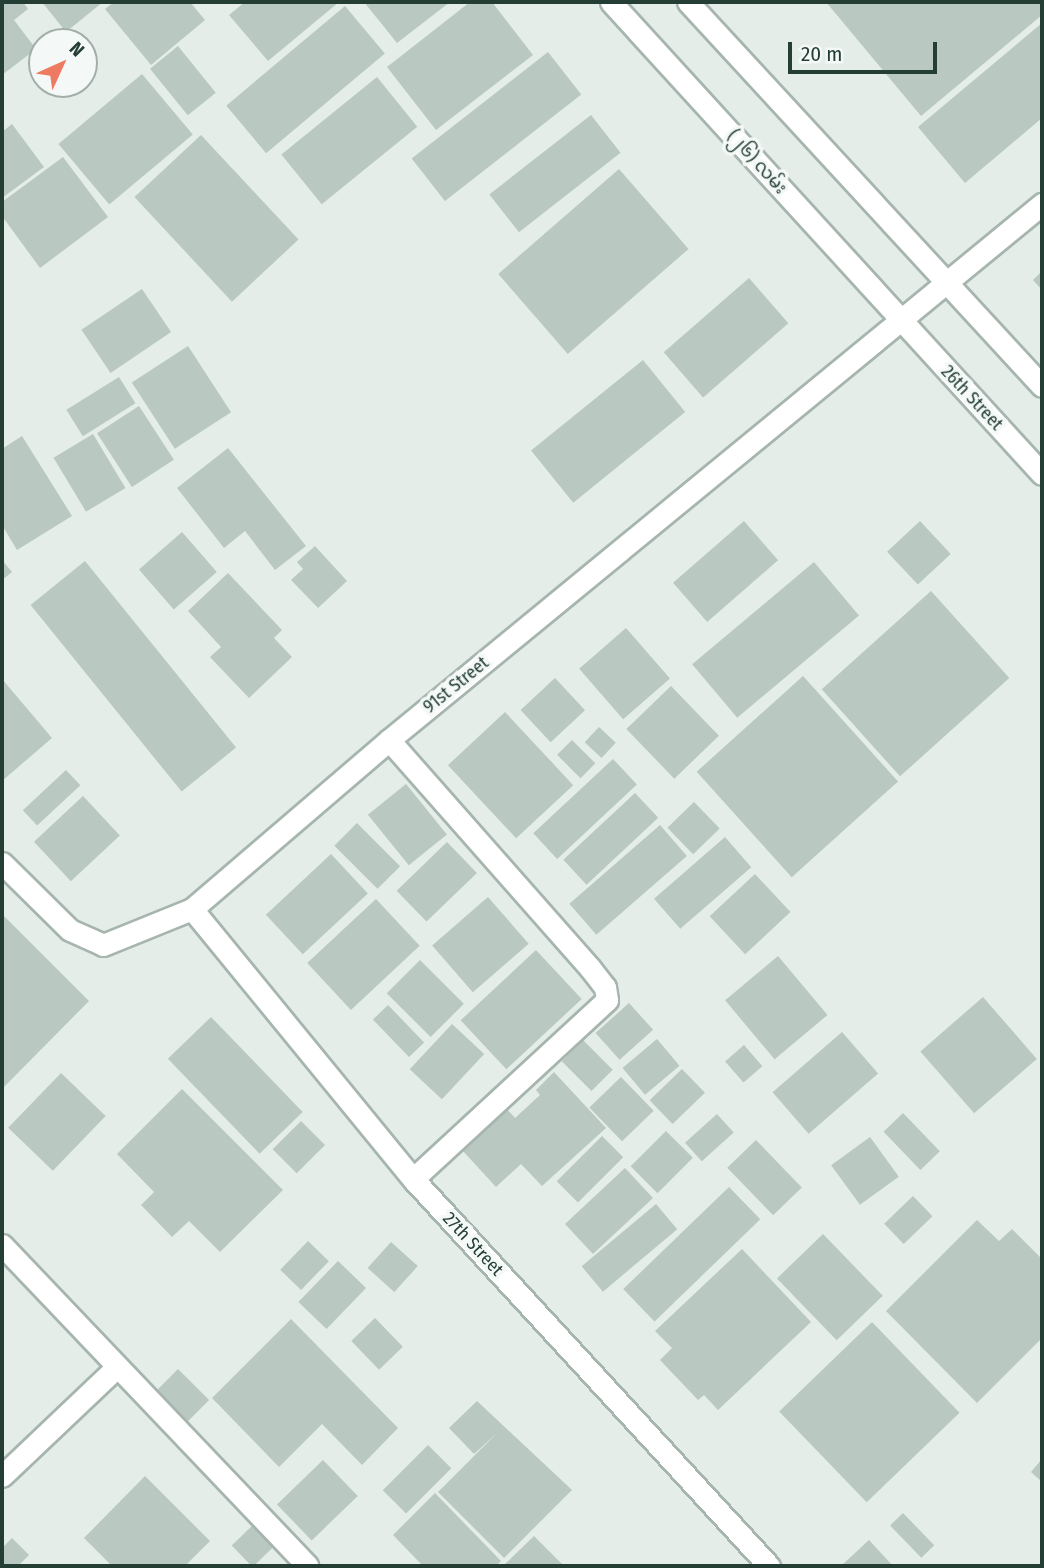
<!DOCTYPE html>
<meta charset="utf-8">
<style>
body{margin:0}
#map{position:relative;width:1044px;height:1568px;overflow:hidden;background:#e4ede8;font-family:"Fira Sans Condensed","Noto Sans Myanmar",sans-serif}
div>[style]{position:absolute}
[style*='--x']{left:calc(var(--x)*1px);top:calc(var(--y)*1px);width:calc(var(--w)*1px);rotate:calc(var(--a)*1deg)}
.building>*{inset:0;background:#b9c8c1;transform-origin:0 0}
.roads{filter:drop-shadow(2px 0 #a7b5af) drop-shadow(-2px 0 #a7b5af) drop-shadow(0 2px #a7b5af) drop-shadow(0 -2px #a7b5af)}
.lane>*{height:21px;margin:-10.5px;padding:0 10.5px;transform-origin:10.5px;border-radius:10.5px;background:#fff}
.street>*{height:21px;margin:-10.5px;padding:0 10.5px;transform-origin:10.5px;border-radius:10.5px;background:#fff}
.secondary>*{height:21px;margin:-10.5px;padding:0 10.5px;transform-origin:10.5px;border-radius:10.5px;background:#fff}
span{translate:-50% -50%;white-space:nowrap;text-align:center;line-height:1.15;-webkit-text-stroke:7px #f4f9f7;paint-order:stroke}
.street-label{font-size:18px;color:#243e35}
.frame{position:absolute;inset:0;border:4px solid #243e35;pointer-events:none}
.north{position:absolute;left:28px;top:28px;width:70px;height:70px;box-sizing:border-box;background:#f4f9f7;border:2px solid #a1aea9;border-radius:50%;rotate:45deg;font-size:19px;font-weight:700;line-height:28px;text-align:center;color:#243e35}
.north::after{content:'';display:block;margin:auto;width:24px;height:32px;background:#ee7a61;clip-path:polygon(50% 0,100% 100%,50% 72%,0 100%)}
.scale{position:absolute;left:788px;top:42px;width:149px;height:32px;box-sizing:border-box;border:4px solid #243e35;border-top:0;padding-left:9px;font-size:21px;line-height:24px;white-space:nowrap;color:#243e35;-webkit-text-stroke:5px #f4f9f7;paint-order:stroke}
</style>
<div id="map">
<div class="building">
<div style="clip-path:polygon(2px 2px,23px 2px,28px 9px,14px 20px,36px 49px,2px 75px)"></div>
<div style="clip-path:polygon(42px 2px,103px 2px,66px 32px)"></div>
<div style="clip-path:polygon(114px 2px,190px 2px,205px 20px,151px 65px,105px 9px)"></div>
<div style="clip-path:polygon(245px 2px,339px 2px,268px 61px,229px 15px)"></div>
<div style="clip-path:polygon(364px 2px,450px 2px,397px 43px)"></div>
<div style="clip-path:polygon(470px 2px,492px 2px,533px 55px,436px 130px,387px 67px)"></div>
<div style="clip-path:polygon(826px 2px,1042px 2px,1042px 15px,921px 116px)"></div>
<div style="left:345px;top:6px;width:62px;height:155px;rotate:50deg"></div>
<div style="clip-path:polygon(1042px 23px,1042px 118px,965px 183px,918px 127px)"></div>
<div style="left:178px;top:46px;width:60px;height:36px;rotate:51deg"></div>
<div style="left:548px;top:52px;width:54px;height:173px;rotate:52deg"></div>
<div style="clip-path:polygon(42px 56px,42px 80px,31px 63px)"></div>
<div style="left:142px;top:74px;width:79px;height:109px;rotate:50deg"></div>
<div style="left:377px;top:77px;width:64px;height:123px;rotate:51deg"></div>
<div style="clip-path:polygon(44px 84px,69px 84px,52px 96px)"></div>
<div style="left:591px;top:115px;width:48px;height:129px;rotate:52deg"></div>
<div style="clip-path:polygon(12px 124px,44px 167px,2px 198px,2px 132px)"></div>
<div style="left:201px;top:135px;width:143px;height:91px;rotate:47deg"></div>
<div style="clip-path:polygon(63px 157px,108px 217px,40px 268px,2px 216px,2px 202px)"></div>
<div style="left:619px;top:169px;width:106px;height:160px;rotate:49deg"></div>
<div style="clip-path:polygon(1042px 271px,1042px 290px,1033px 280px)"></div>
<div style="left:749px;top:278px;width:60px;height:113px;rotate:49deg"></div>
<div style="left:142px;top:289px;width:52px;height:73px;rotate:56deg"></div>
<div style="left:188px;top:346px;width:79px;height:67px;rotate:57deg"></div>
<div style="left:643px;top:360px;width:67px;height:144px;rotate:51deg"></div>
<div style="left:119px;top:377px;width:31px;height:62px;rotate:58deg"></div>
<div style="left:139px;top:406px;width:64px;height:50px;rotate:57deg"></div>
<div style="left:93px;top:434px;width:63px;height:46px;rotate:59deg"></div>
<div style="clip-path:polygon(22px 436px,72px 516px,17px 550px,2px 525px,2px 449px)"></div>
<div style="clip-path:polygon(228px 448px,306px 546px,275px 570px,245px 531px,224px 548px,177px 488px)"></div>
<div style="left:744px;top:521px;width:52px;height:94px;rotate:49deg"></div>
<div style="left:920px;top:521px;width:45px;height:45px;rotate:47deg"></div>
<div style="left:182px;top:532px;width:53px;height:57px;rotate:49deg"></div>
<div style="clip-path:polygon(315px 546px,347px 581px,318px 608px,291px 580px,303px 569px,297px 562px)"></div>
<div style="clip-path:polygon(2px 560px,12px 572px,2px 580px)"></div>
<div style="left:85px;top:561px;width:240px;height:70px;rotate:51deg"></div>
<div style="left:814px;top:562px;width:70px;height:159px;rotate:50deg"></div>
<div style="clip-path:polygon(228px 573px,282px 630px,274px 638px,292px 657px,249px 698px,210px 657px,221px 647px,188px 611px)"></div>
<div style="left:931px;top:591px;width:117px;height:147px;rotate:48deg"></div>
<div style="left:626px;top:628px;width:67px;height:62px;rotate:49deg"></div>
<div style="left:803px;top:676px;width:142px;height:143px;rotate:48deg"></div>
<div style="left:555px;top:678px;width:44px;height:47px;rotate:47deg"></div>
<div style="clip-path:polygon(2px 679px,52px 738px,2px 781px)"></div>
<div style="left:671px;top:686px;width:69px;height:62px;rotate:46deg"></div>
<div style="left:505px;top:712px;width:100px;height:78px;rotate:47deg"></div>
<div style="left:599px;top:727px;width:23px;height:21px;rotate:43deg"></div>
<div style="left:572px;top:740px;width:33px;height:21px;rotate:45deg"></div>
<div style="left:613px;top:759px;width:35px;height:109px;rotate:47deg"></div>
<div style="left:66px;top:770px;width:21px;height:59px;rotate:47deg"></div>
<div style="left:406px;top:784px;width:65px;height:49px;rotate:51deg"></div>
<div style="left:635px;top:793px;width:34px;height:98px;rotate:47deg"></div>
<div style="left:83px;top:796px;width:54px;height:67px;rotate:47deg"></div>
<div style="left:694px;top:802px;width:37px;height:37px;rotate:46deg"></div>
<div style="left:357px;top:823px;width:61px;height:32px;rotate:45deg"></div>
<div style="left:660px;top:825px;width:41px;height:120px;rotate:49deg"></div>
<div style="left:725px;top:837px;width:40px;height:94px;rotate:49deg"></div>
<div style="left:447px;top:842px;width:43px;height:70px;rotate:46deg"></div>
<div style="left:331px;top:854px;width:54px;height:89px;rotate:47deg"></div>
<div style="left:755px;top:874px;width:52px;height:62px;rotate:47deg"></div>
<div style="left:488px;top:897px;width:62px;height:74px;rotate:49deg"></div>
<div style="left:376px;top:899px;width:64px;height:94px;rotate:47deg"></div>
<div style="clip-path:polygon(2px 914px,89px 1001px,2px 1089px)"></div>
<div style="left:536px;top:950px;width:67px;height:103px;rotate:47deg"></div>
<div style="left:778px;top:956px;width:77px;height:69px;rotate:50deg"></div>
<div style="left:420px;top:960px;width:62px;height:47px;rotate:45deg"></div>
<div style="left:983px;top:997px;width:82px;height:83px;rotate:49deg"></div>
<div style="left:629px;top:1003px;width:36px;height:45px;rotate:48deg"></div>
<div style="left:388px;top:1005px;width:52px;height:21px;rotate:46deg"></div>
<div style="left:211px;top:1017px;width:132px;height:60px;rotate:46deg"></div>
<div style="left:452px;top:1024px;width:44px;height:62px;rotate:43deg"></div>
<div style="left:842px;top:1032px;width:55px;height:92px;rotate:49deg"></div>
<div style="left:657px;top:1039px;width:35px;height:45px;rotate:50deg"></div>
<div style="left:583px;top:1040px;width:42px;height:30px;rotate:45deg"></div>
<div style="left:744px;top:1045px;width:28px;height:25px;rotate:49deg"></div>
<div style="left:682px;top:1069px;width:33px;height:45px;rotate:46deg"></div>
<div style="clip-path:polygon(554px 1072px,606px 1128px,542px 1186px,521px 1164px,496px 1187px,462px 1150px,507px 1109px,515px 1118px,540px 1095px,536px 1090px)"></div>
<div style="left:61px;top:1073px;width:62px;height:76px;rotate:44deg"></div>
<div style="left:621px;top:1077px;width:47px;height:44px;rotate:46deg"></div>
<div style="clip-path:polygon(182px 1089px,283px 1190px,220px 1252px,189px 1221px,172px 1237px,141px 1205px,154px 1192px,117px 1154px)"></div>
<div style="left:903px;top:1113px;width:53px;height:27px;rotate:46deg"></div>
<div style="left:717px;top:1114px;width:25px;height:43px;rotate:48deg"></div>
<div style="left:301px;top:1121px;width:34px;height:40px;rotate:45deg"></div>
<div style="left:666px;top:1131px;width:38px;height:50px;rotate:45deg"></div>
<div style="left:602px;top:1136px;width:30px;height:64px;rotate:45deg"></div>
<div style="left:870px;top:1137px;width:49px;height:48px;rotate:54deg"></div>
<div style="left:756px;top:1140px;width:66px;height:40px;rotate:46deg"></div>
<div style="left:625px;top:1168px;width:41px;height:82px;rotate:47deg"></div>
<div style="left:729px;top:1187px;width:45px;height:147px;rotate:46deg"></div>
<div style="left:913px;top:1196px;width:28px;height:40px;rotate:46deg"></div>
<div style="left:656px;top:1204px;width:33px;height:97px;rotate:50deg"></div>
<div style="clip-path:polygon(977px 1220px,999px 1241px,1012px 1229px,1042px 1259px,1042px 1338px,977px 1403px,886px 1311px)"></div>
<div style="left:823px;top:1234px;width:86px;height:64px;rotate:46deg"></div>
<div style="left:308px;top:1241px;width:29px;height:40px;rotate:44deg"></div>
<div style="left:391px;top:1242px;width:36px;height:35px;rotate:42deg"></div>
<div style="clip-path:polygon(742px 1249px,811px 1322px,718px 1410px,704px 1395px,698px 1400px,660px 1360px,672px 1348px,655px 1331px)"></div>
<div style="left:338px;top:1261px;width:39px;height:57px;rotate:44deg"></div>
<div style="left:375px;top:1318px;width:40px;height:33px;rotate:46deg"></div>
<div style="clip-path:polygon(291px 1319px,398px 1428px,362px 1465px,322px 1424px,279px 1467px,212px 1398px)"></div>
<div style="left:872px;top:1322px;width:126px;height:129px;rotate:46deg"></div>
<div style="left:178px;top:1369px;width:44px;height:32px;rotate:45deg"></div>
<div style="clip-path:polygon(477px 1401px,572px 1490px,504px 1558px,438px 1492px,498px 1432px,474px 1454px,449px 1428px)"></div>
<div style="left:428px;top:1445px;width:33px;height:64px;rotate:45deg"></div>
<div style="clip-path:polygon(1042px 1459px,1042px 1482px,1031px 1472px)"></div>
<div style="left:323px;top:1460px;width:50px;height:64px;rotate:46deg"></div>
<div style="clip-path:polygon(145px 1476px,210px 1541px,185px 1566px,112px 1566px,84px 1538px)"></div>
<div style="clip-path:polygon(435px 1493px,501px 1561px,496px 1566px,423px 1566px,393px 1535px)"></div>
<div style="left:903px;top:1513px;width:45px;height:18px;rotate:46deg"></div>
<div style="left:254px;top:1524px;width:30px;height:31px;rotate:46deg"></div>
<div style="clip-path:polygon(534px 1536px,564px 1566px,503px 1566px)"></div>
<div style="clip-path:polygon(12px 1538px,29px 1555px,18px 1566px,2px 1566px,2px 1548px)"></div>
<div style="clip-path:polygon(869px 1540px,893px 1566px,841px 1566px)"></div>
</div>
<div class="roads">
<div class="lane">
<div style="--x:2;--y:1245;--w:443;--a:46.4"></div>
<div style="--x:2;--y:1476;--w:157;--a:-43.5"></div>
</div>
<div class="street">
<div style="--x:389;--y:740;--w:304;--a:48.6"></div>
<div style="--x:590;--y:968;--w:24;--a:52"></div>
<div style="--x:605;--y:987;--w:13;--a:81"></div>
<div style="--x:607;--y:1000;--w:264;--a:137.3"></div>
<div style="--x:2;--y:863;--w:95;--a:44.6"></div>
<div style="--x:70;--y:930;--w:36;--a:24"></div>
<div style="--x:103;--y:945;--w:96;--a:-22"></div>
<div style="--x:192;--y:909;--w:260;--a:-40.6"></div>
<div style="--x:389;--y:740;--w:845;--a:-39.38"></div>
<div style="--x:192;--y:909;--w:349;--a:50.7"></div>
<div style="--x:413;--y:1179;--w:526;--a:47.39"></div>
</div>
<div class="secondary">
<div style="--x:611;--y:2;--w:639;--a:47.6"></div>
<div style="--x:688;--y:2;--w:522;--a:47.33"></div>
</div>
</div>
<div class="street-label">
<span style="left:757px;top:162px;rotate:48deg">(၂၆) လမ်း</span>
<span style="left:972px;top:398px;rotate:47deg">26th Street</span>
<span style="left:456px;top:685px;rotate:-39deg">91st Street</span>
<span style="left:473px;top:1244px;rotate:47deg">27th Street</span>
</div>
<div class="frame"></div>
<div class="north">N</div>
<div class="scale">20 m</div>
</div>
